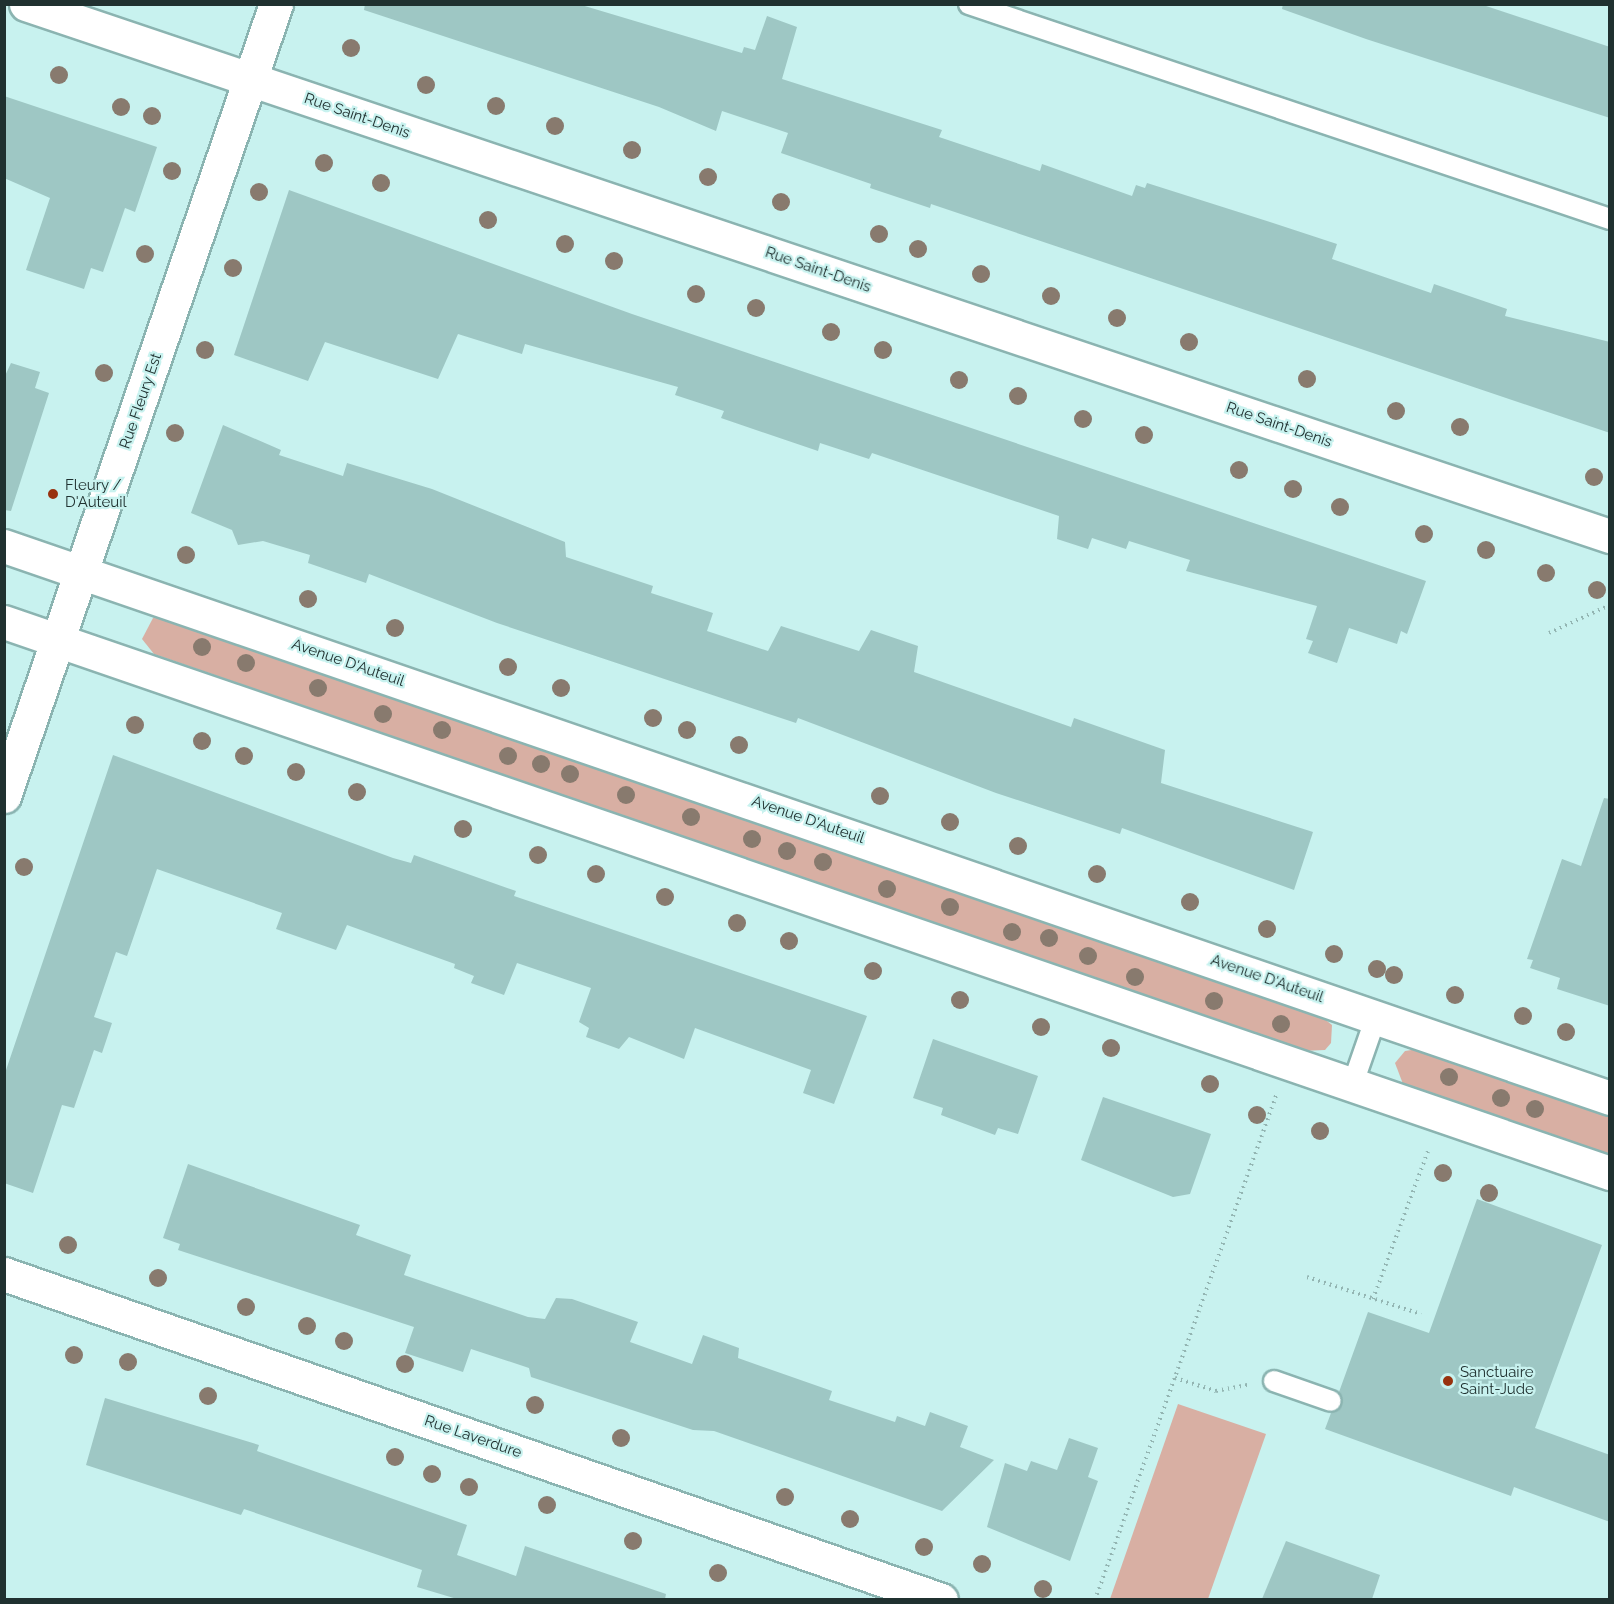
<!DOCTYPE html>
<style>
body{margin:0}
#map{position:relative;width:1614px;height:1604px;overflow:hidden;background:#c8f2ef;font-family:Raleway,sans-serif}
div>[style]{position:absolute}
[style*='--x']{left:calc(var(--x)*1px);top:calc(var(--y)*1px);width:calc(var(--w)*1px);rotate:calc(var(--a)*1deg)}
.green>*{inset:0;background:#d8afa3}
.building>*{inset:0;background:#9ec7c4}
.path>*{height:4px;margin-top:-2px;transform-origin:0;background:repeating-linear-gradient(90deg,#93b5b2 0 1.5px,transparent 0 6px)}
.roads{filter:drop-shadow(2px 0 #8bb4b1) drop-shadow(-2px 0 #8bb4b1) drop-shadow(0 2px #8bb4b1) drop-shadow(0 -2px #8bb4b1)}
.service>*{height:20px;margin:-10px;padding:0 10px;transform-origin:10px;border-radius:10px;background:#fff}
.minor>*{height:33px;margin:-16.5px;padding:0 16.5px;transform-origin:16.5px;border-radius:16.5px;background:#fff}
.tertiary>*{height:33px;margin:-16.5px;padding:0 16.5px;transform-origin:16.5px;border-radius:16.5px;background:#fff}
.trees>*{width:18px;height:18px;margin:-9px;border-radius:50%;background:#887a6e}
.dots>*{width:16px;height:16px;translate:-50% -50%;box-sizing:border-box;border:3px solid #c8f2ef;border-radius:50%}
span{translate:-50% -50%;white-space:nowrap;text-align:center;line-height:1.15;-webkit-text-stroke:4.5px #c8f2ef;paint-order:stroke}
.street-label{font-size:15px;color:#203130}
.poi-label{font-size:15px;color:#203130}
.left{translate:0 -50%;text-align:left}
.frame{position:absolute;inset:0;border:6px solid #203130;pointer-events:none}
</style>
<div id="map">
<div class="green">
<div style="clip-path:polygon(153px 618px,173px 619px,1322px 1017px,1332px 1025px,1331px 1043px,1325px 1050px,1302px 1051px,154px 654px,142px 639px)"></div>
<div style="clip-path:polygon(1418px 1049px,1609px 1116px,1609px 1155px,1403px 1084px,1395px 1063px,1405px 1051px)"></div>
<div style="clip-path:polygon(1178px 1404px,1266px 1434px,1208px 1599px,1110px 1599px)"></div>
</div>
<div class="building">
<div style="clip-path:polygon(365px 4px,578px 4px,742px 53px,744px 47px,755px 50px,767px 16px,797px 27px,782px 79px,942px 130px,939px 137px,1040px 171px,1042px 164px,1132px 196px,1136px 185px,1145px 188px,1147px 183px,1270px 222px,1337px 244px,1332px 259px,1431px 293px,1434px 284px,1507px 309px,1505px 316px,1610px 342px,1610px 433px,931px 204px,930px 208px,870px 188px,871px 184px,781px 153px,788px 133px,722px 111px,716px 131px,659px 107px,364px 10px)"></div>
<div style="clip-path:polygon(1283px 4px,1480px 4px,1610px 47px,1610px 118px,1366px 39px,1282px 9px)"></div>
<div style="clip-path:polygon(4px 96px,157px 147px,135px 212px,125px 208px,103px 272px,91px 268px,84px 289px,26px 270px,50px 198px,4px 178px)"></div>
<div style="clip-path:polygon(289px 190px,632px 314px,1426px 581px,1407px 634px,1401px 631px,1397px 644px,1349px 628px,1337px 663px,1308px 653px,1313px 641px,1306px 639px,1317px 606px,1186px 571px,1190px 560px,1129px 541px,1126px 549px,1092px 538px,1088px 549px,1057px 539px,1059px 516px,872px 453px,869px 459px,820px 443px,818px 451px,721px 418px,724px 411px,675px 395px,678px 387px,525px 344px,522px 354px,458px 334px,438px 379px,325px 342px,308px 381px,234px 355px)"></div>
<div style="clip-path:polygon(11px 363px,40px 372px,35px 388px,49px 393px,11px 511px,4px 510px,4px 378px)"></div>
<div style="clip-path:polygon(223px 425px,281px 450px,279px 455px,343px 476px,347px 463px,432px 489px,565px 542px,566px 557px,653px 586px,651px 593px,713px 613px,707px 631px,768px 651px,781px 626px,859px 651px,871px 630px,918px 646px,914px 672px,1071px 727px,1074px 718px,1165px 750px,1161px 783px,1313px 832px,1294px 890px,1122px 828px,1120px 834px,996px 793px,798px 718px,796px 723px,497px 623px,369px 574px,366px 583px,308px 563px,310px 555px,263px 541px,238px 545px,232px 530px,191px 513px)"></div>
<div style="clip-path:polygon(113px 755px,393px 858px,411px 863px,414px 855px,516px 891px,514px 896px,867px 1016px,834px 1104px,803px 1093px,811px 1070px,695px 1028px,684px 1059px,629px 1037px,619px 1049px,586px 1037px,589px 1028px,579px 1022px,591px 988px,517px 963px,504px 995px,471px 983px,474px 976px,454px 968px,455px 964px,347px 925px,336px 950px,276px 929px,282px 913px,157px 869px,127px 956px,116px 952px,94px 1017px,112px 1023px,102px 1053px,94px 1050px,74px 1108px,62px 1105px,33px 1193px,4px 1183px,4px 1076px)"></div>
<div style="clip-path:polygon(1604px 798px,1610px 799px,1610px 1006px,1557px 989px,1560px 978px,1530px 968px,1533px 960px,1527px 959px,1562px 859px,1581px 866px)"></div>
<div style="clip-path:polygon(933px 1039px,1038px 1076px,1018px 1134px,998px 1128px,995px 1135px,941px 1115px,943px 1108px,913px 1098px)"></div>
<div style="clip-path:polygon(1103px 1097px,1211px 1134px,1190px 1194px,1173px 1197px,1081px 1160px)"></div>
<div style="clip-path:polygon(188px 1164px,360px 1225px,356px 1235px,411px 1255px,404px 1275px,528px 1317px,545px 1319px,556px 1298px,572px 1299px,638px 1322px,630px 1342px,692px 1364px,703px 1335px,739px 1348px,738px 1358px,832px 1391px,829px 1400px,895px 1422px,897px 1416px,925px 1426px,930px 1412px,968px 1426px,960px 1447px,994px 1460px,942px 1511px,714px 1431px,693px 1430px,531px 1377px,529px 1368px,471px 1349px,463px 1372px,405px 1353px,414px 1327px,178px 1250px,180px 1244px,163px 1238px)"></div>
<div style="clip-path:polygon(1477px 1199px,1602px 1245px,1535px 1428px,1610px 1455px,1610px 1522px,1514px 1487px,1511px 1496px,1325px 1429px,1331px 1413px,1342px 1406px,1339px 1392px,1368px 1312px,1429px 1333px)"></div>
<div style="clip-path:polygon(105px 1398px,259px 1445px,257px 1451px,467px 1525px,457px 1555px,516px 1576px,525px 1546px,666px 1594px,665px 1599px,457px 1599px,417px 1587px,422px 1570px,244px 1509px,241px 1515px,86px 1465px)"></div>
<div style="clip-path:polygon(1069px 1438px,1098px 1448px,1088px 1477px,1098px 1481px,1070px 1561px,987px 1527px,1005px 1463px,1027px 1471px,1031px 1461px,1057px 1470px)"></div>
<div style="clip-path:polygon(1286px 1541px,1380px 1575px,1372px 1599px,1262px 1599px)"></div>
</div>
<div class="path">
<div style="--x:1549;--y:633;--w:67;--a:-24.7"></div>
<div style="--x:1307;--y:1277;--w:120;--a:18"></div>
<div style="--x:1373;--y:1299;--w:158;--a:-69.6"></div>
<div style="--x:1175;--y:1378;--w:43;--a:17.6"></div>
<div style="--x:1216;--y:1391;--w:32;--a:-11"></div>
<div style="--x:1095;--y:1600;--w:536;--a:-70.25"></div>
</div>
<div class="roads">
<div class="service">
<div style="--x:969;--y:4;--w:676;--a:18.54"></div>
<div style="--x:1352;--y:1086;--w:73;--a:-70.8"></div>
<div style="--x:1274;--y:1381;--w:60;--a:19.3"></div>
</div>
<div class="minor">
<div style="--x:26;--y:4;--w:1671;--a:18.57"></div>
<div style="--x:4;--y:546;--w:1698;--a:18.97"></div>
<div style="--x:4;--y:622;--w:1698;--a:18.94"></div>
<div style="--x:4;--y:1274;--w:992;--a:19.18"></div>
</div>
<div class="tertiary">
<div style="--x:4;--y:796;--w:837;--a:-71.05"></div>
</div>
</div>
<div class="trees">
<div style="left:351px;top:48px"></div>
<div style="left:59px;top:75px"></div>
<div style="left:426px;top:85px"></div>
<div style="left:496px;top:106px"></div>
<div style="left:121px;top:107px"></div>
<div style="left:152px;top:116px"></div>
<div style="left:555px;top:126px"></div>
<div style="left:632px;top:150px"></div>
<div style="left:324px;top:163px"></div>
<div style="left:172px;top:171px"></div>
<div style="left:708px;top:177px"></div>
<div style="left:381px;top:183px"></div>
<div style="left:259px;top:192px"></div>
<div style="left:781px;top:202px"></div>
<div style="left:488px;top:220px"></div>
<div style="left:879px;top:234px"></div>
<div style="left:565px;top:244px"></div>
<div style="left:918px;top:249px"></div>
<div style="left:145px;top:254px"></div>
<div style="left:614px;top:261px"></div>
<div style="left:233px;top:268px"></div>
<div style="left:981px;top:274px"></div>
<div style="left:696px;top:294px"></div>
<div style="left:1051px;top:296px"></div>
<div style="left:756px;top:308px"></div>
<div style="left:1117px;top:318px"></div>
<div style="left:831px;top:332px"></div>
<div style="left:1189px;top:342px"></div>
<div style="left:205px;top:350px"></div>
<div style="left:883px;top:350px"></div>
<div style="left:104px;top:373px"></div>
<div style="left:1307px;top:379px"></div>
<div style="left:959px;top:380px"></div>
<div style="left:1018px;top:396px"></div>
<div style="left:1396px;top:411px"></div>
<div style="left:1083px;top:419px"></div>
<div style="left:1460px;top:427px"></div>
<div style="left:175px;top:433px"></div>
<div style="left:1144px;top:435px"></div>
<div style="left:1239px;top:470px"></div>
<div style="left:1594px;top:477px"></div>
<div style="left:1293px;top:489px"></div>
<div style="left:1340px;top:507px"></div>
<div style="left:1424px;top:534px"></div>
<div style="left:1486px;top:550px"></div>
<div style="left:186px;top:555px"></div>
<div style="left:1546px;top:573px"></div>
<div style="left:1597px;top:590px"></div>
<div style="left:308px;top:599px"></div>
<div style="left:395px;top:628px"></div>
<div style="left:202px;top:647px"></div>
<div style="left:246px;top:663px"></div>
<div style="left:508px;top:667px"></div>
<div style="left:318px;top:688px"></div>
<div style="left:561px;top:688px"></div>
<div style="left:383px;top:714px"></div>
<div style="left:653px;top:718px"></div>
<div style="left:135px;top:725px"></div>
<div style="left:442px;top:730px"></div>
<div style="left:687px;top:730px"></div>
<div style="left:202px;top:741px"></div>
<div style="left:739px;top:745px"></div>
<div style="left:244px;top:756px"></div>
<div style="left:508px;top:756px"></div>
<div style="left:541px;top:764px"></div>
<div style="left:296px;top:772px"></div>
<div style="left:570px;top:774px"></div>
<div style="left:357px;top:792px"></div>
<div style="left:626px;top:795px"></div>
<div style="left:880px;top:796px"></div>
<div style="left:691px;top:817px"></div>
<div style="left:950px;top:822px"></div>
<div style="left:463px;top:829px"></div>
<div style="left:752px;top:839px"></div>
<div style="left:1018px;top:846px"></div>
<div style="left:787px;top:851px"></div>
<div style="left:538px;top:855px"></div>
<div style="left:823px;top:862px"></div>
<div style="left:24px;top:867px"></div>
<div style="left:596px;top:874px"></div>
<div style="left:1097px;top:874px"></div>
<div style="left:887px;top:889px"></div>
<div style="left:665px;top:897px"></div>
<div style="left:1190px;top:902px"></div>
<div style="left:950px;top:907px"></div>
<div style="left:737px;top:923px"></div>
<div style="left:1267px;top:929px"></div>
<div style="left:1012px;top:932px"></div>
<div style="left:1049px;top:938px"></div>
<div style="left:789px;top:941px"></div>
<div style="left:1334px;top:954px"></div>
<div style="left:1088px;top:956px"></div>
<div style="left:1377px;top:969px"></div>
<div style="left:873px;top:971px"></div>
<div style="left:1394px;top:975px"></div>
<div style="left:1135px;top:977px"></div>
<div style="left:1455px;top:995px"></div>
<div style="left:960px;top:1000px"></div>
<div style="left:1214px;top:1001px"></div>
<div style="left:1523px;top:1016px"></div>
<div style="left:1281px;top:1024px"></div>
<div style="left:1041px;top:1027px"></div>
<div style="left:1566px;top:1032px"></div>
<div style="left:1111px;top:1048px"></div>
<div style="left:1449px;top:1077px"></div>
<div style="left:1210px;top:1084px"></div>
<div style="left:1501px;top:1098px"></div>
<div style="left:1535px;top:1109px"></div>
<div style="left:1257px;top:1115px"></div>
<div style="left:1320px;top:1131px"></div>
<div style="left:1443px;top:1173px"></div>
<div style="left:1489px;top:1193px"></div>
<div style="left:68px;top:1245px"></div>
<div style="left:158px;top:1278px"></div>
<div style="left:246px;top:1307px"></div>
<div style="left:307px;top:1326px"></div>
<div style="left:344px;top:1341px"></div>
<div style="left:74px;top:1355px"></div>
<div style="left:128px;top:1362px"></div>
<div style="left:405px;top:1364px"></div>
<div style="left:208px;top:1396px"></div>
<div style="left:535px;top:1405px"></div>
<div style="left:621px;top:1438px"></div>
<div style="left:395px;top:1457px"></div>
<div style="left:432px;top:1474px"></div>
<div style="left:469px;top:1487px"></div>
<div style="left:785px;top:1497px"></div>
<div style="left:547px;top:1505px"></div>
<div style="left:850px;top:1519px"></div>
<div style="left:633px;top:1541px"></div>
<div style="left:924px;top:1547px"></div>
<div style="left:982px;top:1564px"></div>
<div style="left:718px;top:1573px"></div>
<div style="left:1043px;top:1589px"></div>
</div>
<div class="dots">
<div style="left:53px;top:494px;background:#98320f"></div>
<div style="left:1448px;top:1381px;background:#98320f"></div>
</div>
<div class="street-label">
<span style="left:357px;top:116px;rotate:19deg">Rue Saint-Denis</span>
<span style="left:818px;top:270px;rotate:19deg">Rue Saint-Denis</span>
<span style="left:141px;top:401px;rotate:-71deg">Rue Fleury Est</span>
<span style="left:1279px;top:425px;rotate:19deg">Rue Saint-Denis</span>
<span style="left:348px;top:663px;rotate:19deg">Avenue D'Auteuil</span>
<span style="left:808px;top:820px;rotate:19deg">Avenue D'Auteuil</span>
<span style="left:1267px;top:979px;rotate:19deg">Avenue D'Auteuil</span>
<span style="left:473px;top:1437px;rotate:19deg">Rue Laverdure</span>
</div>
<div class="poi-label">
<span class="left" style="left:65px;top:494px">Fleury /<br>D'Auteuil</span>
<span class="left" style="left:1460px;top:1381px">Sanctuaire<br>Saint-Jude</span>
</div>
<div class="frame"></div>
</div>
